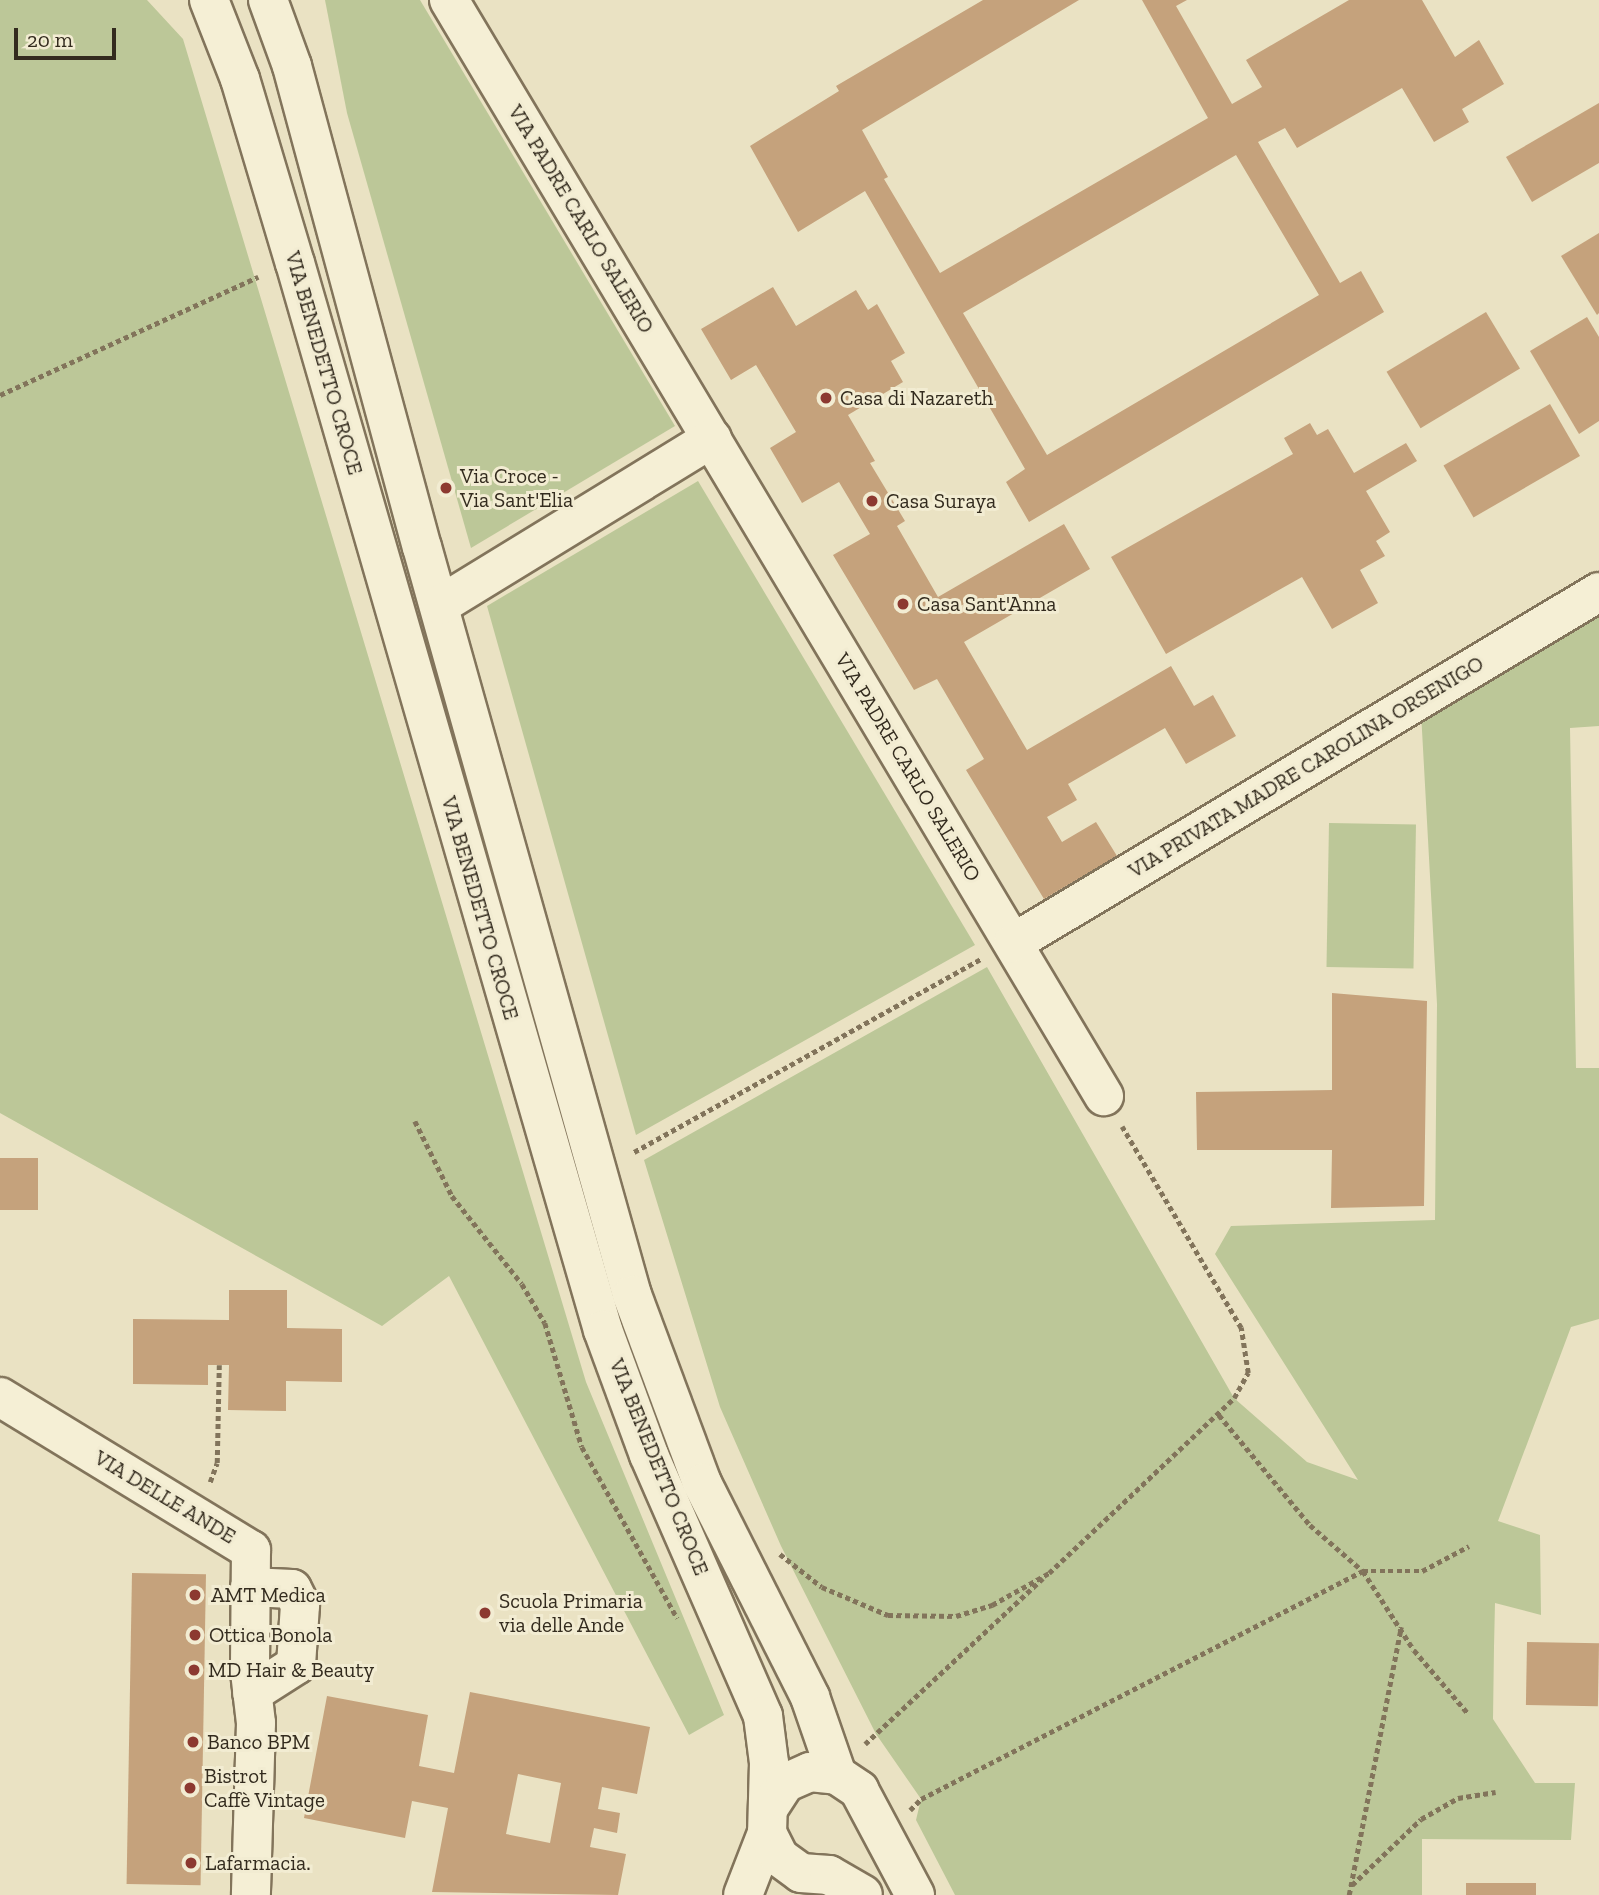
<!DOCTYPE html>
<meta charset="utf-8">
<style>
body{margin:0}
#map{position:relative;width:1599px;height:1895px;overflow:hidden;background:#eae2c3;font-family:"Zilla Slab",serif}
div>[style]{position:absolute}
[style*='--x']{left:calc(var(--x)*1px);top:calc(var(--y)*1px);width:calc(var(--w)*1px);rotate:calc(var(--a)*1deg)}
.green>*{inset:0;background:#bcc798;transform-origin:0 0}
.building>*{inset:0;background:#c5a27c;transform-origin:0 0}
.path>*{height:4.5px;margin-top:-2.25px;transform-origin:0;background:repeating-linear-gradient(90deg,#82745b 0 5px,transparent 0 8.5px)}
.roads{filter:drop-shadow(2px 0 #82745b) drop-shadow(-2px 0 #82745b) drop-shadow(0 2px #82745b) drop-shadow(0 -2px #82745b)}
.minor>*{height:38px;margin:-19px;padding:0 19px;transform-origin:19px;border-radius:19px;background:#f5efd5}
.dots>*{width:19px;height:19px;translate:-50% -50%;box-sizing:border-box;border:4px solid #f2ecd2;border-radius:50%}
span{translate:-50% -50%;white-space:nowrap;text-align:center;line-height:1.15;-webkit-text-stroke:6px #f2ecd2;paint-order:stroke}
.street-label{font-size:21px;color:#332b1e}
.poi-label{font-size:21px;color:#332b1e}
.left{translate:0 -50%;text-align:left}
.scale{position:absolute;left:14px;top:28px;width:102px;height:32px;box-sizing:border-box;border:4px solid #332b1e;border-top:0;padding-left:9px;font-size:21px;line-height:24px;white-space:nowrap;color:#332b1e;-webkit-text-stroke:5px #f2ecd2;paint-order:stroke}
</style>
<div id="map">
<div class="green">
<div style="clip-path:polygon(0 0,147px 0,183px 39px,586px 1382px,724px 1715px,689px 1735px,449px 1276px,382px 1326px,0 1113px)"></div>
<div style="clip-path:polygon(325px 0,420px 0,675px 426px,471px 548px,347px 113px)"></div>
<div style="clip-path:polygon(698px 481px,975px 945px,636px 1135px,487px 606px)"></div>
<div style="clip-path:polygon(1599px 606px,1599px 726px,1570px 728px,1576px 1068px,1599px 1068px,1599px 1319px,1571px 1327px,1498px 1521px,1540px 1535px,1541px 1615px,1495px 1603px,1494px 1647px,1493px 1719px,1535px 1783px,1575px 1783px,1571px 1840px,1422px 1839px,1422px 1895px,955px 1895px,916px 1820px,921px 1799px,876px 1734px,781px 1546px,720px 1407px,644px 1160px,987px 967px,1234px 1398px,1307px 1462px,1358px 1480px,1215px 1254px,1231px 1226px,1435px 1220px,1437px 1004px,1421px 712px)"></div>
<div style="left:1329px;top:823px;width:87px;height:144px;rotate:1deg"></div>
</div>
<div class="building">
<div style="clip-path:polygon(evenodd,983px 0,1079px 0,862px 130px,888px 177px,884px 179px,940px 273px,1208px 118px,1142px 0,1187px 0,1176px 6px,1232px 104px,1262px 87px,1246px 60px,1349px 0,1422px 0,1455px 57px,1479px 40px,1504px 84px,1462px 109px,1469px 122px,1434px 142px,1402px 88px,1297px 148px,1285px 128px,1258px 142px,1340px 283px,1361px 271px,1384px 312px,1029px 522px,1006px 482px,1025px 469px,865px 191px,798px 232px,750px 146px,839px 91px,836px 86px,983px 0,1236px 155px,1319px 295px,1047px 455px,963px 313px,1236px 155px)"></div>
<div style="clip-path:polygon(1599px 103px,1599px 163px,1532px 202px,1506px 157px)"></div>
<div style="clip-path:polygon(1599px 233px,1599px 313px,1597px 315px,1561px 256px)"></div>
<div style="clip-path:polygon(773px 287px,796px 326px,856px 290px,868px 310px,877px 304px,905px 353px,891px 361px,903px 382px,848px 415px,875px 461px,870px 463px,905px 521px,897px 526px,938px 597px,1064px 524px,1090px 569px,964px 642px,1027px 750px,1171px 666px,1194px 706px,1213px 695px,1236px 736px,1186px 764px,1165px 728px,1068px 784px,1077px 800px,1047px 817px,1062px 842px,1096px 822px,1117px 856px,1044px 899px,966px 770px,984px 759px,937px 679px,914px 690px,833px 555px,870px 534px,839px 482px,802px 503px,770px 448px,796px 432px,756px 365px,731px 380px,701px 329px)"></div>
<div style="left:1486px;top:312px;width:66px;height:116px;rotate:59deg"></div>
<div style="clip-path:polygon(1587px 317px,1599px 337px,1599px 421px,1579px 434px,1530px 351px)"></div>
<div style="left:1550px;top:404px;width:60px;height:123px;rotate:60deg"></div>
<div style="clip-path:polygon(1310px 423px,1317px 435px,1328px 429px,1354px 473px,1406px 443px,1417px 461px,1366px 491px,1390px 532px,1376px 541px,1385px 556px,1360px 570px,1378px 603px,1332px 629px,1302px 577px,1166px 654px,1111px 557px,1293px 454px,1284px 438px)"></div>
<div style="clip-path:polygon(1332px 993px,1427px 1001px,1424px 1206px,1331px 1208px,1332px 1150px,1197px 1150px,1196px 1092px,1332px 1090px)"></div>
<div style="left:0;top:1158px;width:38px;height:52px"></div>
<div style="clip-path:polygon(229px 1290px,287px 1290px,287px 1328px,342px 1329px,342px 1382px,286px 1381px,286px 1411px,228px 1410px,229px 1365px,208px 1365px,208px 1385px,133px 1384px,133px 1319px,229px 1320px)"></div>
<div style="left:132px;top:1573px;width:74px;height:311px;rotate:1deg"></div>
<div style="left:1527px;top:1642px;width:72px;height:63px;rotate:1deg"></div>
<div style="clip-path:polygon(evenodd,470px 1692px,650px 1727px,637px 1794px,602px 1787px,598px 1809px,620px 1813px,617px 1833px,594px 1828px,590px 1847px,626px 1854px,618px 1895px,432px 1892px,448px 1808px,412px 1801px,405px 1838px,304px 1818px,327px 1696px,428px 1715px,419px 1766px,454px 1773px,470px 1692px,518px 1774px,561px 1783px,550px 1843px,506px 1834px,518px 1774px)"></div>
<div style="left:1466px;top:1883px;width:70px;height:12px"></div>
</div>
<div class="path">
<div style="--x:0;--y:395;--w:284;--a:-24.6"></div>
<div style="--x:415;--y:1121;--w:84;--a:63.7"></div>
<div style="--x:452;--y:1196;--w:112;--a:51.5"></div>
<div style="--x:522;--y:1284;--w:45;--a:59.5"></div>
<div style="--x:545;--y:1323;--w:129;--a:73.4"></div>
<div style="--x:582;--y:1447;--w:196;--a:60.9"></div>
<div style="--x:634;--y:1152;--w:397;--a:-29.1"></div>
<div style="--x:1219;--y:1415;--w:143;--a:50.4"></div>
<div style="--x:1310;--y:1525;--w:70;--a:41"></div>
<div style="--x:1363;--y:1571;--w:94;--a:57.2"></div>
<div style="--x:1414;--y:1650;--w:82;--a:49.5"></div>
<div style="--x:210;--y:1482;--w:20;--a:-70"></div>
<div style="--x:217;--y:1463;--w:98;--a:-88.8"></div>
<div style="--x:780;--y:1554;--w:53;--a:38.2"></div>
<div style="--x:822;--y:1587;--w:72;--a:23"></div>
<div style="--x:888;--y:1615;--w:68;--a:0.8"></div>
<div style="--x:956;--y:1616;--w:38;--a:-17"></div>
<div style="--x:992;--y:1605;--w:65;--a:-29.3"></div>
<div style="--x:1049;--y:1573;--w:255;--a:-43.4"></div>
<div style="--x:1234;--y:1398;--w:29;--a:-61"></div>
<div style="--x:1248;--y:1373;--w:46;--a:-98.8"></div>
<div style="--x:1241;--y:1328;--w:234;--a:-120.6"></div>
<div style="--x:865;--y:1744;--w:243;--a:-43"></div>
<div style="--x:910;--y:1810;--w:16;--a:-45"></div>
<div style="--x:921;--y:1799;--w:497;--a:-27.3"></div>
<div style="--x:1363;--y:1571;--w:59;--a:0"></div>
<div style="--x:1422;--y:1571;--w:53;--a:-28"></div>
<div style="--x:1352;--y:1885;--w:95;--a:-43.7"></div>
<div style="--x:1421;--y:1819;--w:43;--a:-29.6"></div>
<div style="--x:1458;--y:1798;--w:38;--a:-9"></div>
<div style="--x:1349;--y:1895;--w:273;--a:-79"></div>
</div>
<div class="roads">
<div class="minor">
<div style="--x:209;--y:0;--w:85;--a:68.6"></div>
<div style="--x:240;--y:79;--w:192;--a:73.4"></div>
<div style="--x:295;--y:263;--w:1111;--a:73.9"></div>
<div style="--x:603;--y:1330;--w:133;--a:69.8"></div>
<div style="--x:649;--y:1455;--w:285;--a:66.4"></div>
<div style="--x:763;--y:1716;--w:47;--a:82.7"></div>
<div style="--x:769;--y:1763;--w:70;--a:91.6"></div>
<div style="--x:767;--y:1833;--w:66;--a:111.2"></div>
<div style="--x:268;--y:0;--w:70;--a:70"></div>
<div style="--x:292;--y:66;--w:498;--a:74.9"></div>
<div style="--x:422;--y:547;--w:777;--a:74.32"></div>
<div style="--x:632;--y:1295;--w:201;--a:69.6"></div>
<div style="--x:702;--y:1483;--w:240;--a:63.2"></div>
<div style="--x:810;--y:1697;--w:83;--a:70.9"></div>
<div style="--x:449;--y:0;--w:1277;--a:59.14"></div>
<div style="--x:440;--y:605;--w:319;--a:-31.5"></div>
<div style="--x:1013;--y:943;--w:683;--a:-30.92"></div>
<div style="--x:0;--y:1397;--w:294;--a:31.4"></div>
<div style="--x:251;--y:1550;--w:122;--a:90.5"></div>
<div style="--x:250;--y:1672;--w:51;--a:83.3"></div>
<div style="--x:256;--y:1723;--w:172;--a:91.7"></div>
<div style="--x:250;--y:1587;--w:42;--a:2.7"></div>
<div style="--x:292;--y:1589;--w:18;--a:63"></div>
<div style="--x:300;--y:1605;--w:60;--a:93.8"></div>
<div style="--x:296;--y:1665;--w:52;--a:147.5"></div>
<div style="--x:770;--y:1806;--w:27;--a:-57"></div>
<div style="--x:785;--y:1783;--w:27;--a:-24"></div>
<div style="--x:810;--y:1772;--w:27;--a:6"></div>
<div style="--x:837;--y:1775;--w:27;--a:34"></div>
<div style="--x:859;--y:1790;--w:119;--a:61.9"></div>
<div style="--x:767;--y:1833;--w:27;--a:63"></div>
<div style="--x:779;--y:1857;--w:27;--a:36"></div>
<div style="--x:801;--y:1873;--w:28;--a:4"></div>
<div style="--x:829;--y:1875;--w:39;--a:30"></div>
</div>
</div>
<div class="dots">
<div style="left:826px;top:398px;background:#8c3930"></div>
<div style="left:446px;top:488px;background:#8c3930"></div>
<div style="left:872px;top:501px;background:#8c3930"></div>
<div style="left:903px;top:604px;background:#8c3930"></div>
<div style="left:195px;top:1595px;background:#8c3930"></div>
<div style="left:485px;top:1613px;background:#8c3930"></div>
<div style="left:195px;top:1635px;background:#8c3930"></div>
<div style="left:194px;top:1670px;background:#8c3930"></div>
<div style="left:193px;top:1742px;background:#8c3930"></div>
<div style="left:190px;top:1788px;background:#8c3930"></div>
<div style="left:191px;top:1863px;background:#8c3930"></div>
</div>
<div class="street-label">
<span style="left:581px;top:219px;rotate:59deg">VIA PADRE CARLO SALERIO</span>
<span style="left:324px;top:363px;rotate:74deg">VIA BENEDETTO CROCE</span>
<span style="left:908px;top:767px;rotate:59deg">VIA PADRE CARLO SALERIO</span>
<span style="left:1306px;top:767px;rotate:-31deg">VIA PRIVATA MADRE CAROLINA ORSENIGO</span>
<span style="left:480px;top:908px;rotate:74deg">VIA BENEDETTO CROCE</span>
<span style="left:659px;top:1467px;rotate:68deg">VIA BENEDETTO CROCE</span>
<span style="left:165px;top:1497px;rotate:31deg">VIA DELLE ANDE</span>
</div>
<div class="poi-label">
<span class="left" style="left:840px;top:398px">Casa di Nazareth</span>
<span class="left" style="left:460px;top:488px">Via Croce -<br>Via Sant'Elia</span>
<span class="left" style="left:886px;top:501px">Casa Suraya</span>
<span class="left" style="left:917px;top:604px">Casa Sant'Anna</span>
<span class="left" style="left:211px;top:1595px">AMT Medica</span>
<span class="left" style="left:499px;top:1613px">Scuola Primaria<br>via delle Ande</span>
<span class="left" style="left:209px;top:1635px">Ottica Bonola</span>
<span class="left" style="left:208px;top:1670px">MD Hair &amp; Beauty</span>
<span class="left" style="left:207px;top:1742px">Banco BPM</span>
<span class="left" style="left:204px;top:1788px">Bistrot<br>Caffè Vintage</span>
<span class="left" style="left:205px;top:1863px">Lafarmacia.</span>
</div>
<div class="scale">20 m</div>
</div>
